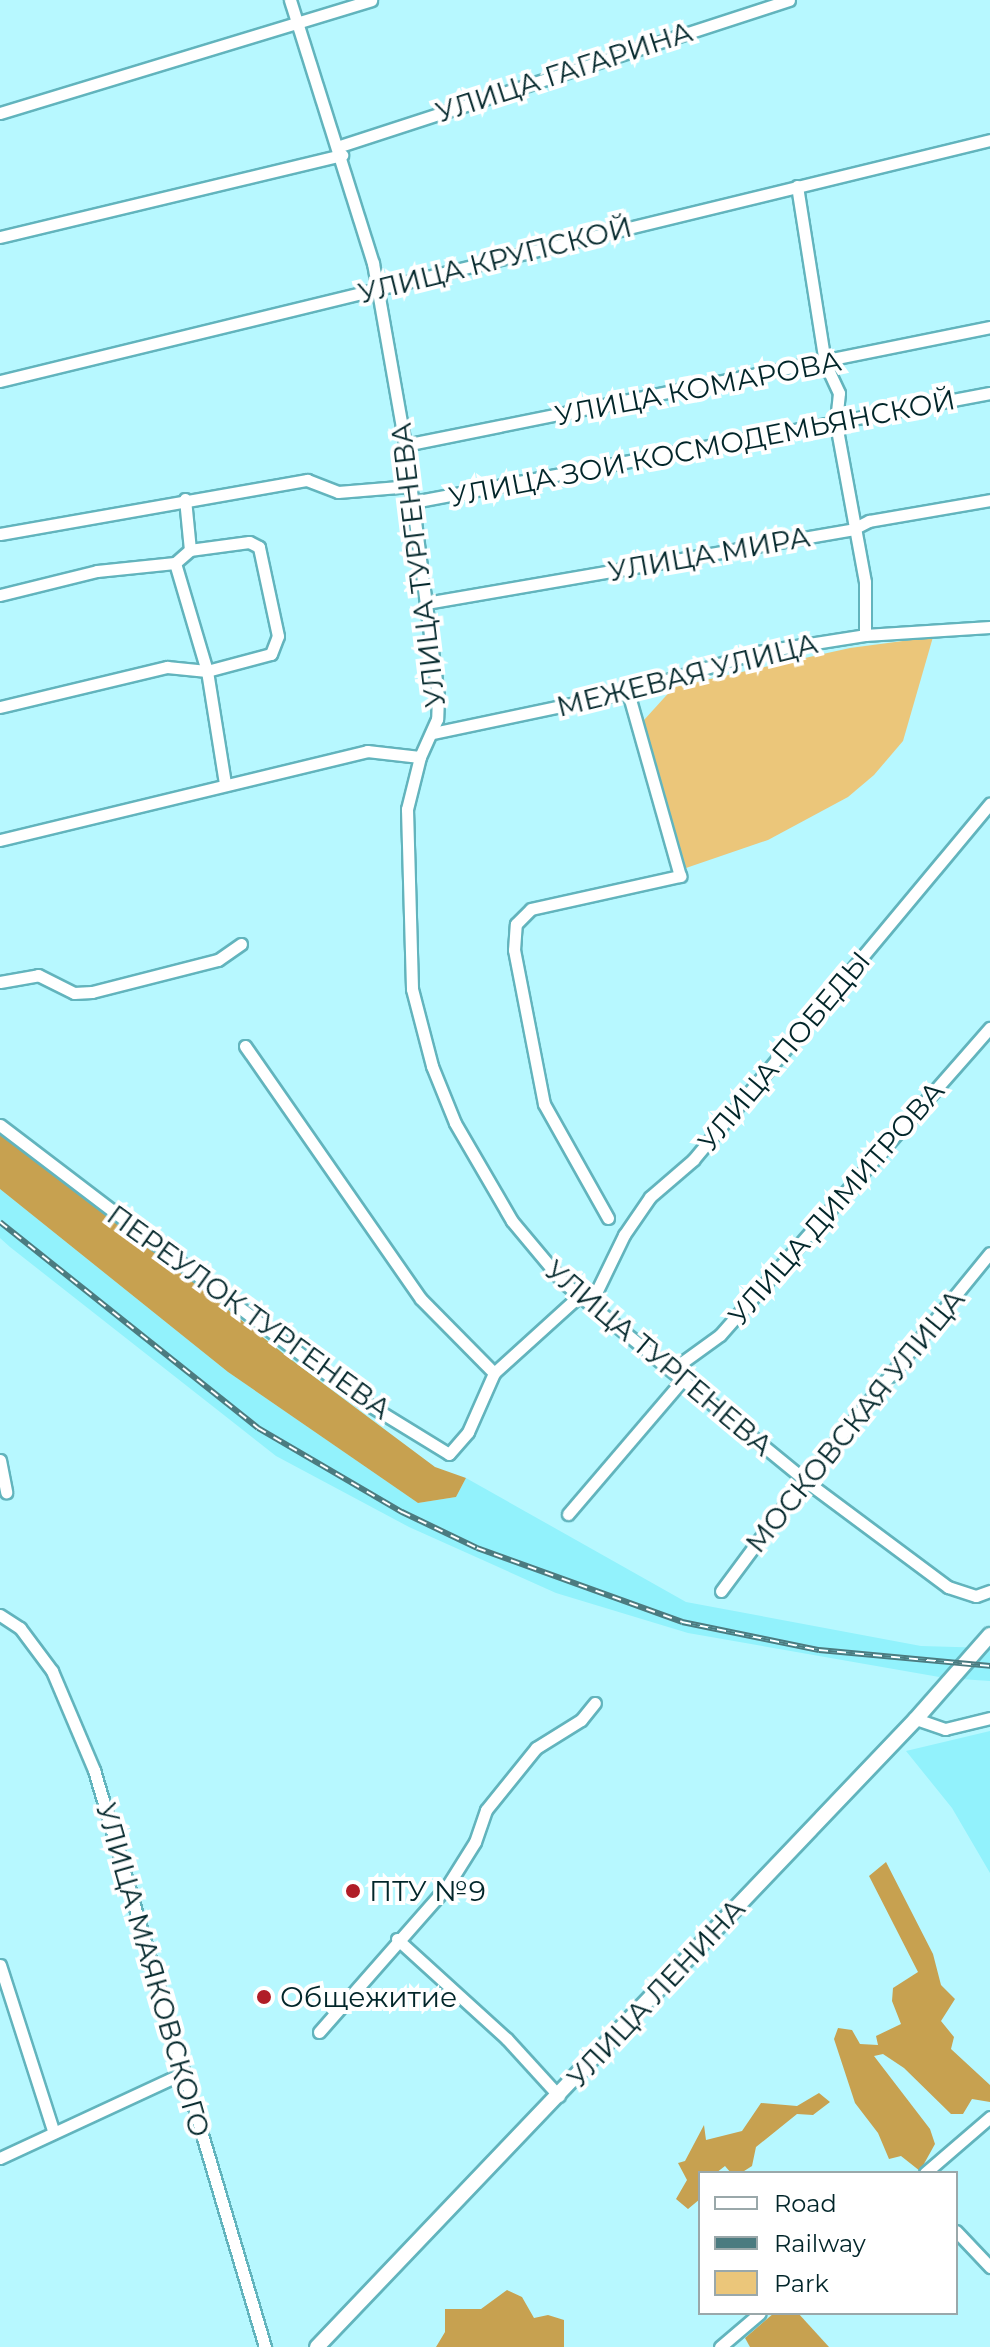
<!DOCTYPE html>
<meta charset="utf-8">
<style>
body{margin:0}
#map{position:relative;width:990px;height:2347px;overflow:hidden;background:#b7f8ff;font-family:Montserrat,sans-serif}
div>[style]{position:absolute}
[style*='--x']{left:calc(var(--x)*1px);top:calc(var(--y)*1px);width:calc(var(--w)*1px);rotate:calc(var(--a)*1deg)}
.built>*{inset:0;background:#92f2fc}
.green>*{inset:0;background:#ebc67a}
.forest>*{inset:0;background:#c7a150}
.roads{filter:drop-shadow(2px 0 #62b4bd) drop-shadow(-2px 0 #62b4bd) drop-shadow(0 2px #62b4bd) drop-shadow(0 -2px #62b4bd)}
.minor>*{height:11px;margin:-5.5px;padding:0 5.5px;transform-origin:5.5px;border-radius:5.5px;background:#fff}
.major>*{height:14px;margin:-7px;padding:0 7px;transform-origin:7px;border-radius:7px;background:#fff}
.rail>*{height:6px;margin-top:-3px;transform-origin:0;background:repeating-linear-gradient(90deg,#fff 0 9px,#4b7b80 0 18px);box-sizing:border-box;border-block:2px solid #4b7b80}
.dots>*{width:22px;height:22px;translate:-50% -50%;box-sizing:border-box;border:4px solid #fff;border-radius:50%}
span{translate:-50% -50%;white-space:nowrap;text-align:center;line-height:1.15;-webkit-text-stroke:8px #fff;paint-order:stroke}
.street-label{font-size:28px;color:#02262a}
.poi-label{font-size:28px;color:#02262a}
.left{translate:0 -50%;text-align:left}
.legend{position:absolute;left:698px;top:2171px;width:260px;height:144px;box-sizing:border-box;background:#fff;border:2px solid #9aa8aa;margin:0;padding:10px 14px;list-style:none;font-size:24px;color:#02262a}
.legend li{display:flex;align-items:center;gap:16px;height:40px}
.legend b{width:40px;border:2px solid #9aa8aa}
</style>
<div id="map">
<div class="built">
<div style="clip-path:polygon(0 1189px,228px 1372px,418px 1503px,456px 1497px,466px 1478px,686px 1602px,921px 1646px,990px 1648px,990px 1681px,945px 1678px,688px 1633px,556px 1593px,409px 1527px,276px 1456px,10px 1247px,0 1238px)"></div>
<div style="clip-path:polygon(990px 1731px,990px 1873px,952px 1808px,906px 1751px)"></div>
</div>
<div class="green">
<div style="clip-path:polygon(933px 637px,903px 741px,874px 775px,848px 797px,768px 840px,686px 868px,644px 720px,674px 687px,850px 648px)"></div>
</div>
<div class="forest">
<div style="clip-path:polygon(0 1129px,289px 1358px,435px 1467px,466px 1478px,456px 1497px,418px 1503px,228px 1372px,0 1189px)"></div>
<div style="clip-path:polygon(886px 1862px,933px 1954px,941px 1985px,955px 1999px,941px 2021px,954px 2037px,951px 2049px,990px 2085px,990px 2102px,972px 2099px,963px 2114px,951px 2114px,904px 2068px,883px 2054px,874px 2056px,930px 2129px,935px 2144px,920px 2171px,901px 2156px,889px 2159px,878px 2133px,855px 2103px,834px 2039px,838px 2028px,852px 2030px,860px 2044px,878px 2045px,876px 2036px,901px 2024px,892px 2001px,893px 1988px,918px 1972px,869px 1876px)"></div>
<div style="clip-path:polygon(819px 2093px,830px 2102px,813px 2115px,797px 2114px,756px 2147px,752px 2166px,741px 2173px,731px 2173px,725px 2166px,716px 2173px,700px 2173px,700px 2199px,688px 2209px,676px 2199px,687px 2180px,678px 2163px,685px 2161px,704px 2125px,706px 2140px,742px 2131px,761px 2103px,797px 2106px)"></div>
<div style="clip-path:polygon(507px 2290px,522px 2297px,534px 2318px,548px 2315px,564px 2320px,564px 2347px,436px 2347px,445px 2332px,445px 2309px,481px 2309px)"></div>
<div style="clip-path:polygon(774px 2313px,798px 2313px,829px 2347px,750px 2347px,745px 2338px)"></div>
</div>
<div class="roads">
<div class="minor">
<div style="--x:290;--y:0;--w:276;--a:72.5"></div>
<div style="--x:373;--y:263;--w:185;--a:80"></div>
<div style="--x:405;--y:445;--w:253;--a:82.5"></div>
<div style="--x:438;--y:696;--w:23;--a:92"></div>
<div style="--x:437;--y:719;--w:42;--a:114.1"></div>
<div style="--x:420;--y:757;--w:54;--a:104"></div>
<div style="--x:407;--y:809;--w:180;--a:88.4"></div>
<div style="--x:412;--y:989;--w:80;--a:75.4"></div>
<div style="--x:432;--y:1066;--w:61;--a:68"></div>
<div style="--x:455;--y:1123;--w:113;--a:59.8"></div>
<div style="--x:512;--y:1221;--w:80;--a:50.1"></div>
<div style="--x:563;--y:1282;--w:315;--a:39.3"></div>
<div style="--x:807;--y:1482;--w:176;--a:36.7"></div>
<div style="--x:948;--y:1587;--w:29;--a:18"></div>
<div style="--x:976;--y:1596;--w:15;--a:-20"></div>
<div style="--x:0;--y:113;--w:388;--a:-16.9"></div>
<div style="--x:340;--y:146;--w:472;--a:-18"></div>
<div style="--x:797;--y:186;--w:179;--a:81"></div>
<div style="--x:825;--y:363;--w:33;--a:65"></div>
<div style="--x:839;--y:393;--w:31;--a:96"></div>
<div style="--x:836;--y:424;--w:161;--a:79.6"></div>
<div style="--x:865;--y:582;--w:53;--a:90"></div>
<div style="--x:0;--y:237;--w:352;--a:-13.5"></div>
<div style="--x:0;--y:381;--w:1019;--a:-13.68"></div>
<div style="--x:405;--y:445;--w:597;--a:-11.4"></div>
<div style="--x:185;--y:499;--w:51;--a:84.4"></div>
<div style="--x:413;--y:502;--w:587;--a:-10.7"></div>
<div style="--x:0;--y:534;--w:312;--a:-10"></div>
<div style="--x:307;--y:480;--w:33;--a:21"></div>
<div style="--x:338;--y:492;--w:73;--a:-4.7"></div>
<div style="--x:175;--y:563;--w:113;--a:73.5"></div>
<div style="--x:207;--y:671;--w:113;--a:80.9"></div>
<div style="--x:0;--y:595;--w:100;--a:-13.9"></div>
<div style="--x:97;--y:571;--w:78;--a:-5.9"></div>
<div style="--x:426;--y:603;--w:433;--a:-9.8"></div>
<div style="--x:853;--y:529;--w:18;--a:-27"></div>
<div style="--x:869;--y:521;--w:123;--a:-9.8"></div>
<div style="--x:0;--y:707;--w:172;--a:-13.5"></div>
<div style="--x:167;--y:667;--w:40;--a:5.7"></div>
<div style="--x:207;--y:671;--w:66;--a:-14.9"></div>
<div style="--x:271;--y:654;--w:19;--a:-69"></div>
<div style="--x:278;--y:636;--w:91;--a:-102.1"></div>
<div style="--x:259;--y:547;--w:11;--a:-153"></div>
<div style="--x:249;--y:542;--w:60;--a:172.3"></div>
<div style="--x:190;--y:550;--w:20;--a:139"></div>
<div style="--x:433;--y:733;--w:199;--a:-11.9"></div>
<div style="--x:628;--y:692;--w:136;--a:-17.1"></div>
<div style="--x:758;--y:652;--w:108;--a:-9"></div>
<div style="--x:865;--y:635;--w:125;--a:-3.7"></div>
<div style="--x:0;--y:840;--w:378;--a:-13.6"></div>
<div style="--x:367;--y:751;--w:53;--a:6.5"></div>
<div style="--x:0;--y:982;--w:39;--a:-10"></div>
<div style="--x:38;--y:975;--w:40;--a:26.6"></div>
<div style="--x:74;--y:993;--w:18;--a:-3"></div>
<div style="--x:92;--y:992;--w:130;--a:-14.3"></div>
<div style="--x:218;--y:960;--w:28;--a:-35"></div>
<div style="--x:245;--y:1046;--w:308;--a:55.2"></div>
<div style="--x:421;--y:1299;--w:104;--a:45.4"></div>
<div style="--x:0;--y:1125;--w:454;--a:37.3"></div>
<div style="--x:361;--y:1400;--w:103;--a:31.5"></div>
<div style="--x:449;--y:1454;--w:29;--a:-49"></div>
<div style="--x:468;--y:1432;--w:64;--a:-66.2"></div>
<div style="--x:494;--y:1373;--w:116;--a:-42.2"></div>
<div style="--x:608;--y:1218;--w:131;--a:-119.3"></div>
<div style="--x:544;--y:1104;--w:157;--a:-101"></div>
<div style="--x:514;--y:950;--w:26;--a:-86"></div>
<div style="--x:516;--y:924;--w:21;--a:-45"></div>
<div style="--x:531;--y:909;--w:153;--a:-12.5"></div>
<div style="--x:680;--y:876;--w:191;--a:-105.8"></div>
<div style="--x:591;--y:1303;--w:76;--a:-64.1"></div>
<div style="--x:624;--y:1235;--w:46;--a:-55.6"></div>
<div style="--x:650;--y:1197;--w:57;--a:-40.7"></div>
<div style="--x:693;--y:1160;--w:464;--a:-50.2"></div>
<div style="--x:673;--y:1369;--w:58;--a:-35.9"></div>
<div style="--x:720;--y:1335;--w:409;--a:-48.7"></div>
<div style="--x:0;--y:1460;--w:33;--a:79"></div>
<div style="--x:568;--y:1514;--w:179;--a:-49.5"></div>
<div style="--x:721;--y:1591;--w:116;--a:-53.4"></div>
<div style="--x:790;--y:1498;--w:316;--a:-50.8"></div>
<div style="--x:0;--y:1615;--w:24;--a:33"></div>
<div style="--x:20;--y:1628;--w:54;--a:53.3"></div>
<div style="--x:52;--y:1671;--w:108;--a:67"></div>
<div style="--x:94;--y:1770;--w:602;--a:73.49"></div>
<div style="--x:916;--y:1719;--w:31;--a:19"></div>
<div style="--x:945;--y:1729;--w:46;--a:-13.7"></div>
<div style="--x:397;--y:1939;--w:149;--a:42.3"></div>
<div style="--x:507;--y:2039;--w:77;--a:47.6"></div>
<div style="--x:0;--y:1965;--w:173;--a:72.2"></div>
<div style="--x:319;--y:2032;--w:196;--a:-48.7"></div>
<div style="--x:448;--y:1885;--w:51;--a:-57.9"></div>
<div style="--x:475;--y:1842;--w:34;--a:-71"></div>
<div style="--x:486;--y:1810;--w:80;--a:-51.1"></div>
<div style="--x:536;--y:1748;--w:53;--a:-31.9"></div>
<div style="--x:581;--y:1720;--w:22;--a:-51"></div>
<div style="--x:0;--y:2158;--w:202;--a:-24.9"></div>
<div style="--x:925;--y:2173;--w:86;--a:-40.7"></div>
<div style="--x:956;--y:2231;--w:50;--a:46.6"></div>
<div style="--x:720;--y:2347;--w:52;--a:-40.4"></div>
</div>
<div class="major">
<div style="--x:317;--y:2347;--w:868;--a:-46.35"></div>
<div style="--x:916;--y:1719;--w:112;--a:-48.6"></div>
</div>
</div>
<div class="rail">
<div style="--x:0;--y:1222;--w:330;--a:38.6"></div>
<div style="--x:258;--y:1428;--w:167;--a:30.3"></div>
<div style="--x:402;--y:1512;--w:83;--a:25.6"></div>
<div style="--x:477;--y:1548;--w:218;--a:19.8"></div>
<div style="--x:682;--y:1622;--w:140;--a:11.6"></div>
<div style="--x:819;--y:1650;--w:172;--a:5.3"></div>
</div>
<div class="dots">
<div style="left:353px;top:1891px;background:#b01d27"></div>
<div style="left:264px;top:1997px;background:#b01d27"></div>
</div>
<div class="street-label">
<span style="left:564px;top:72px;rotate:-18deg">УЛИЦА ГАГАРИНА</span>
<span style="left:495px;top:260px;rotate:-14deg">УЛИЦА КРУПСКОЙ</span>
<span style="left:698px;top:388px;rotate:-11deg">УЛИЦА КОМАРОВА</span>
<span style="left:702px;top:448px;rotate:-11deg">УЛИЦА ЗОИ КОСМОДЕМЬЯНСКОЙ</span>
<span style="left:709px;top:554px;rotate:-10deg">УЛИЦА МИРА</span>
<span style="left:418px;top:565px;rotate:-97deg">УЛИЦА ТУРГЕНЕВА</span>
<span style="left:687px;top:675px;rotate:-14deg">МЕЖЕВАЯ УЛИЦА</span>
<span style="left:784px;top:1051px;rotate:-50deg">УЛИЦА ПОБЕДЫ</span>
<span style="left:836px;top:1203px;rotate:-49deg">УЛИЦА ДИМИТРОВА</span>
<span style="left:249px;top:1312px;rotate:36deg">ПЕРЕУЛОК ТУРГЕНЕВА</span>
<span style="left:659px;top:1358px;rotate:40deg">УЛИЦА ТУРГЕНЕВА</span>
<span style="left:855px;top:1421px;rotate:-51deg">МОСКОВСКАЯ УЛИЦА</span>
<span style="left:153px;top:1970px;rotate:74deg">УЛИЦА МАЯКОВСКОГО</span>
<span style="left:656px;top:1993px;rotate:-47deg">УЛИЦА ЛЕНИНА</span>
</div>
<div class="poi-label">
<span class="left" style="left:369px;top:1891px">ПТУ №9</span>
<span class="left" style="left:280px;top:1997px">Общежитие</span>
</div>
<ul class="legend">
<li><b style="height:10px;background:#fff"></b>Road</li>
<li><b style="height:10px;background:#4b7b80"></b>Railway</li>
<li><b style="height:22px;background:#ebc67a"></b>Park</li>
</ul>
</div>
